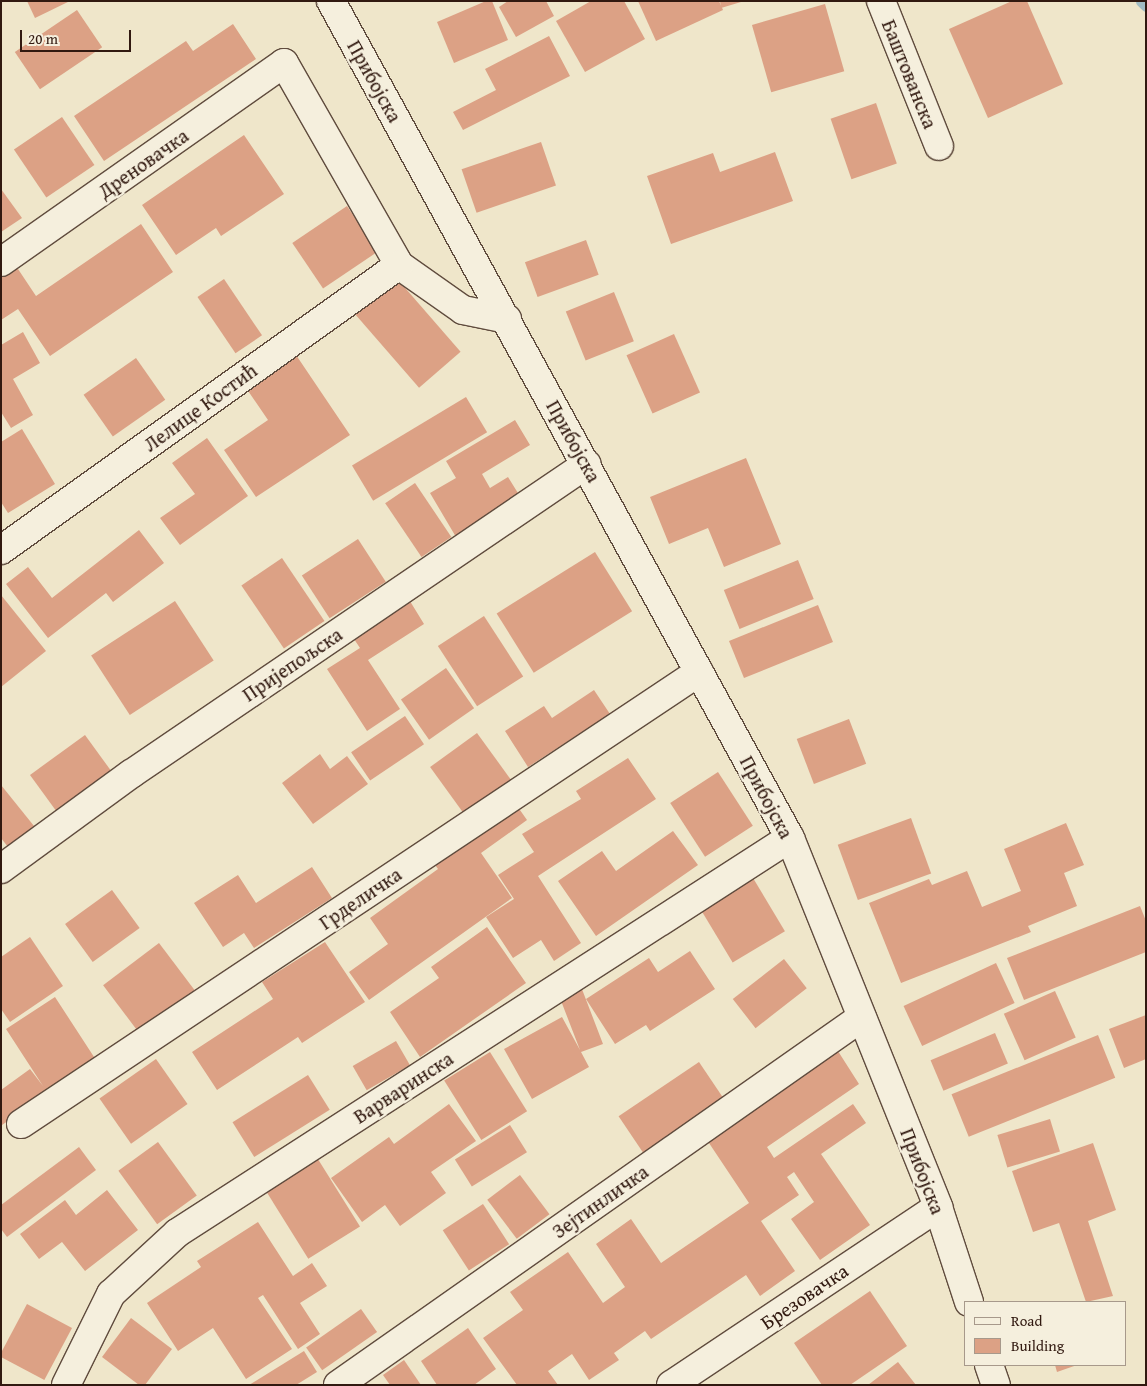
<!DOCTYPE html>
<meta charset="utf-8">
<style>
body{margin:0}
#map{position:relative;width:1147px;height:1386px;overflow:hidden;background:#efe6ca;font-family:"Gentium Book Plus",serif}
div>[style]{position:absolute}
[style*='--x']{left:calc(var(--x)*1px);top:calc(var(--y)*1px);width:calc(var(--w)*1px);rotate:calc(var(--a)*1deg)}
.stream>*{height:11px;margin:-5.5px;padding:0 5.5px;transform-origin:5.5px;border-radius:5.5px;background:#a1bcc3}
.building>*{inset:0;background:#dca185;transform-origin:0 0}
.roads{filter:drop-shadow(1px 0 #604c3e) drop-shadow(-1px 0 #604c3e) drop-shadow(0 1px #604c3e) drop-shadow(0 -1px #604c3e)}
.minor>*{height:28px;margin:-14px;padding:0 14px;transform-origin:14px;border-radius:14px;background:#f5efdd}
span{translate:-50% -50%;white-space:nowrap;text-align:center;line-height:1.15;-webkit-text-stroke:4.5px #f5efdd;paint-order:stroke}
.street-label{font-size:20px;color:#311910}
.frame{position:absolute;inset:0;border:2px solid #311910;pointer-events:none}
.legend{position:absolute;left:964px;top:1301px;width:162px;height:65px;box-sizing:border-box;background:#f5efdd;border:1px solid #a7998b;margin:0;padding:6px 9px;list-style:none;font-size:15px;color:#311910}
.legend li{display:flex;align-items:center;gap:10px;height:25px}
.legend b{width:25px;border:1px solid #a7998b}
.scale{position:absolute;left:20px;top:30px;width:111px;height:22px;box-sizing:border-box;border:2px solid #311910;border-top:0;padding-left:6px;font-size:15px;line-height:18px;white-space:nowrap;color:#311910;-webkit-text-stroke:4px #f5efdd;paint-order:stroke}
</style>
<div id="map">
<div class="stream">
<div style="--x:1141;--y:1;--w:7;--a:45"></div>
</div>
<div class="building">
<div style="clip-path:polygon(27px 1px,70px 1px,35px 18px)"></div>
<div style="clip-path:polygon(486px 1px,492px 1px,508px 40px,454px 63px,437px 22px)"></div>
<div style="clip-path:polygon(508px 1px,546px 1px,554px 16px,516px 37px,499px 7px)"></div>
<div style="clip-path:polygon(591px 1px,624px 1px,645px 39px,585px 72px,556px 21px)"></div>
<div style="clip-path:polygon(638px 1px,719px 1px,723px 10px,656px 41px)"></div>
<div style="clip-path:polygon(720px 1px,741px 1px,741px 2px,721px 8px)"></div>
<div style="clip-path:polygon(1012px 1px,1027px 1px,1063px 84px,988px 118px,949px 29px)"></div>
<div style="left:825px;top:4px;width:70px;height:76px;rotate:74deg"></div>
<div style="left:77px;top:10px;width:45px;height:75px;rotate:56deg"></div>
<div style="clip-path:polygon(233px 24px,256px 59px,104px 161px,74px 116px,186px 41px,193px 51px)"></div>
<div style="clip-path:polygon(549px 36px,570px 76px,463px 130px,453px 112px,496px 90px,485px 69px)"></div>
<div style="left:876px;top:103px;width:64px;height:48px;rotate:71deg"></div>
<div style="left:62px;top:117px;width:58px;height:58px;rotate:56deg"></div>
<div style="clip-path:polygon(244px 135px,284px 194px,221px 236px,216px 228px,176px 255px,142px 205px)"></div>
<div style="left:541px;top:142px;width:46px;height:84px;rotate:71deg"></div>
<div style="clip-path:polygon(775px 152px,793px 201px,671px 244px,647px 176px,713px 153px,720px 172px)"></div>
<div style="clip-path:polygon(1px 189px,22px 218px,1px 232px)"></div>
<div style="left:347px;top:206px;width:55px;height:66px;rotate:56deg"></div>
<div style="clip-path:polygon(141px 224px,173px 272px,50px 356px,18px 309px,1px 320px,1px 268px,12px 260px,36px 296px)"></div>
<div style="left:586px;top:240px;width:37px;height:65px;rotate:70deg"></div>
<div style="left:393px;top:274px;width:103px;height:55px;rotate:49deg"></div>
<div style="left:224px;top:279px;width:68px;height:32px;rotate:56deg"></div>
<div style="left:614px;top:292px;width:53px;height:52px;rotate:68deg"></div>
<div style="clip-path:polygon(23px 332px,40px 363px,13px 379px,33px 415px,11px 428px,1px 412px,1px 345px)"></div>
<div style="left:674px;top:334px;width:64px;height:52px;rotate:66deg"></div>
<div style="clip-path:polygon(292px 349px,350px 435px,256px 497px,224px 450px,268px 420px,242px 382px)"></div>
<div style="left:136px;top:358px;width:51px;height:64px;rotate:55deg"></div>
<div style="left:466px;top:397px;width:41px;height:133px;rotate:59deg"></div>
<div style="clip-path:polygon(515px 420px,530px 445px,482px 474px,490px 488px,508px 477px,521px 498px,456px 537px,430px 493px,456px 478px,446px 461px)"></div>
<div style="clip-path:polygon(22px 429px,55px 484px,8px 513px,1px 502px,1px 442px)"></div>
<div style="clip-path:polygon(207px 438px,248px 496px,180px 545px,160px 518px,195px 494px,172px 463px)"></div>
<div style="clip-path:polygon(746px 458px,781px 544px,724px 567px,708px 528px,669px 544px,650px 497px)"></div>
<div style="left:415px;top:483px;width:65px;height:36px;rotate:56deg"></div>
<div style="clip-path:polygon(139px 530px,164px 563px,113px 602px,106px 593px,48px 638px,6px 584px,28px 567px,52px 598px)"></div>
<div style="left:358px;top:539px;width:51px;height:67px;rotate:57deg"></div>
<div style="left:595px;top:552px;width:70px;height:116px;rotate:58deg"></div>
<div style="left:282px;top:558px;width:76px;height:49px;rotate:56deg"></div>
<div style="left:798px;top:560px;width:42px;height:80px;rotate:68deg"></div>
<div style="clip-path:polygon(405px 593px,424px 624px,368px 660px,400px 709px,367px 731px,327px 669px,360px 648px,348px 630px)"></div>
<div style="clip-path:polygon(1px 595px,46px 651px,1px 687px)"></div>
<div style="left:175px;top:601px;width:71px;height:100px;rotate:57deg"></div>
<div style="left:818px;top:605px;width:40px;height:96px;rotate:68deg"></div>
<div style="left:484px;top:616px;width:72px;height:55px;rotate:57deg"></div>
<div style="left:446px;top:668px;width:49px;height:55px;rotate:55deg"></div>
<div style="clip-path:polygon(594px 690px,610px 714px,528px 767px,505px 731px,544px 706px,552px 718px)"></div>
<div style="left:405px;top:716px;width:34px;height:65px;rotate:56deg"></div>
<div style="left:849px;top:719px;width:48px;height:56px;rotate:69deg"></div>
<div style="left:477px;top:733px;width:61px;height:58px;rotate:54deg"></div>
<div style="left:85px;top:735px;width:44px;height:68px;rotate:54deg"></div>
<div style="clip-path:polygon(320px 754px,330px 769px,347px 756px,368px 784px,313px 824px,282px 783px)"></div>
<div style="clip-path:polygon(628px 758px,656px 799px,538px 876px,581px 943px,554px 961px,541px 940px,513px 958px,486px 917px,514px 899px,498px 875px,534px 852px,522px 834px,581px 799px,576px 791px)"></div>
<div style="left:718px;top:772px;width:64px;height:57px;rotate:57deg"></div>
<div style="clip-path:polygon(1px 785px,34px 826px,8px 847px,1px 838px)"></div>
<div style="clip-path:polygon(515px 803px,527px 820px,481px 853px,512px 898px,369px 1000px,349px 972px,388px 944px,370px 918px,438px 869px,433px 862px)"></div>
<div style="left:911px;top:818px;width:59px;height:78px;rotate:70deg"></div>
<div style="clip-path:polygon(1066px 823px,1084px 865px,1064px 873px,1077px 906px,1028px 926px,1031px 932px,901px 983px,869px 903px,929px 879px,932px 885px,967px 871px,982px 907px,1021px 891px,1004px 849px)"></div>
<div style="clip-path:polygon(673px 831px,698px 865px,596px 936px,558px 881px,602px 851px,616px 871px)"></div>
<div style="clip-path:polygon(312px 867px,332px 898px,254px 948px,244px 933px,223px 947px,194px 903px,238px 875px,256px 903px)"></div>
<div style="left:753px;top:878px;width:62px;height:61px;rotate:59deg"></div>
<div style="left:112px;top:890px;width:47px;height:58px;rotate:54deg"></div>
<div style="clip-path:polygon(1140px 906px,1146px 921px,1146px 952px,1024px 1000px,1007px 958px)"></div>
<div style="clip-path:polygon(487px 927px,526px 983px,420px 1057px,390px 1012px,439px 978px,431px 967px)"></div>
<div style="clip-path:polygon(30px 937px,63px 986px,10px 1022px,1px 1009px,1px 957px)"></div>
<div style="clip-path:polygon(325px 942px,365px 1002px,302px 1043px,298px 1037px,217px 1090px,192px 1052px,273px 999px,262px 982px)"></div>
<div style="left:159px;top:943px;width:64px;height:70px;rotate:53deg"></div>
<div style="clip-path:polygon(690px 951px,715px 989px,650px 1031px,646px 1025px,615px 1044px,586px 999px,649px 958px,658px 972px)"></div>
<div style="left:784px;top:959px;width:37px;height:65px;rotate:52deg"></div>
<div style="left:996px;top:963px;width:44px;height:102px;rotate:65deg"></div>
<div style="clip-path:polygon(580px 984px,603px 1044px,581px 1052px,589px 1067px,532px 1099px,504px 1049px,562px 1017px,580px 1050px,558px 993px)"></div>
<div style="left:1055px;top:991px;width:51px;height:56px;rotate:66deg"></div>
<div style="clip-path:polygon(55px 997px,96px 1060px,2px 1125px,1px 1090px,30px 1069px,43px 1086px,6px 1029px)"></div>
<div style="clip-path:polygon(1146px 1015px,1146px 1059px,1124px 1068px,1109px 1029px)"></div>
<div style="left:995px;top:1033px;width:33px;height:70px;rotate:67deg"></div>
<div style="left:1098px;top:1035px;width:46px;height:158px;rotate:68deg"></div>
<div style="left:396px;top:1041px;width:28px;height:50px;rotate:60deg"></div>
<div style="clip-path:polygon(836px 1048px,859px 1084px,767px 1147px,774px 1158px,853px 1104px,866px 1123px,821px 1154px,870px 1225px,820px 1260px,791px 1219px,814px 1202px,794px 1172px,787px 1177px,799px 1195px,761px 1221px,795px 1271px,760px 1296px,746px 1275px,651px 1339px,645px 1331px,614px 1353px,619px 1360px,589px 1380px,572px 1354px,548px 1371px,558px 1385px,517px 1385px,483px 1338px,523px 1310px,510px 1292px,568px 1252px,603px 1303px,625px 1287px,596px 1244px,631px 1219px,661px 1263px,749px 1203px,705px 1137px)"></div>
<div style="left:490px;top:1052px;width:70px;height:54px;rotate:58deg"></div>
<div style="left:156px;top:1059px;width:55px;height:69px;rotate:55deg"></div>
<div style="left:699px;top:1062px;width:50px;height:97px;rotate:56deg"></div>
<div style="left:308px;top:1075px;width:41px;height:89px;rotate:58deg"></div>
<div style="clip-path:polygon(449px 1104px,476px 1141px,431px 1172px,446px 1193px,400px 1226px,385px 1205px,362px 1222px,331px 1178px,389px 1137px,394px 1144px)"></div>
<div style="left:1050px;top:1119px;width:34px;height:55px;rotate:73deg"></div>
<div style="left:510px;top:1125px;width:32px;height:65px;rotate:58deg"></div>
<div style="left:158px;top:1142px;width:66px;height:49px;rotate:54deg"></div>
<div style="clip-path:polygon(1093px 1143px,1116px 1210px,1088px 1221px,1113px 1296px,1086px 1302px,1059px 1223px,1033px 1232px,1012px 1171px)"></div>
<div style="clip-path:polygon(79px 1147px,96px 1170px,7px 1237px,1px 1229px,1px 1205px)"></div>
<div style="left:316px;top:1156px;width:83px;height:61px;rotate:58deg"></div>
<div style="left:520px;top:1175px;width:49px;height:41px;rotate:53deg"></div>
<div style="clip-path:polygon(107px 1190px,138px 1230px,85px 1271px,62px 1242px,39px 1259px,20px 1234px,65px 1200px,76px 1215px)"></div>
<div style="left:483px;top:1204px;width:48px;height:48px;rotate:57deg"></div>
<div style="clip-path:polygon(258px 1222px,293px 1276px,312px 1263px,327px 1286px,300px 1303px,320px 1334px,298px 1349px,263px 1295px,258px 1298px,292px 1349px,246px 1379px,213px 1328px,178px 1351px,147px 1303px,201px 1267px,197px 1261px)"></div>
<div style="clip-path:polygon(870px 1291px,907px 1346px,850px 1385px,822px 1385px,794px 1343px)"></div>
<div style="left:27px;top:1304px;width:51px;height:59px;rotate:28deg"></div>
<div style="left:361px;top:1309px;width:28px;height:67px;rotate:55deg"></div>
<div style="clip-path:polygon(131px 1318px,172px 1349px,145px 1385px,139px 1385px,102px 1357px)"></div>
<div style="clip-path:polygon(468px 1328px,496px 1369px,474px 1385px,437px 1385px,421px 1361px)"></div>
<div style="clip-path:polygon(304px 1351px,317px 1372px,296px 1385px,249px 1385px)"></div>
<div style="clip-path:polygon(404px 1360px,421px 1385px,390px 1385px,383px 1375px)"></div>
<div style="clip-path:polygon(898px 1362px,916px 1385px,868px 1385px)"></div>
<div style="clip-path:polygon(1055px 1365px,1077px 1365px,1057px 1372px)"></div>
</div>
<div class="roads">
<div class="minor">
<div style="--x:331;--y:1;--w:955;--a:61.26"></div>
<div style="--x:790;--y:838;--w:398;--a:68.1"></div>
<div style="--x:938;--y:1207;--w:100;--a:71.9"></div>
<div style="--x:881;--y:1;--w:156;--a:68.2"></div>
<div style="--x:1;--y:262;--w:346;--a:-35.1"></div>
<div style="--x:284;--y:63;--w:232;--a:60.3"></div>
<div style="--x:399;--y:265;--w:78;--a:35.1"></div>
<div style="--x:463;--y:310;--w:45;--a:11.6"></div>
<div style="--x:1;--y:550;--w:490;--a:-35.6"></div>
<div style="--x:1;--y:869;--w:161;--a:-36.2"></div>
<div style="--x:131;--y:774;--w:551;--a:-34.21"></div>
<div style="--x:21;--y:1124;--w:815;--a:-33.69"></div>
<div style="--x:989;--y:1365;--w:21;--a:71"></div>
<div style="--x:66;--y:1385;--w:102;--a:-63.7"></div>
<div style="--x:111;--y:1294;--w:90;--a:-42.7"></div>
<div style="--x:177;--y:1233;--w:729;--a:-32.8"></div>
<div style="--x:338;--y:1385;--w:640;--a:-35.08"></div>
<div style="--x:671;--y:1385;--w:321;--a:-33.7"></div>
</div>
</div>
<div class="street-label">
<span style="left:910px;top:74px;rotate:68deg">Баштованска</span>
<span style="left:375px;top:81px;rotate:61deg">Прибојска</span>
<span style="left:143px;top:163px;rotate:-35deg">Дреновачка</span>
<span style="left:200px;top:407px;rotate:-36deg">Лелице Костић</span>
<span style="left:574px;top:441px;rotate:61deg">Прибојска</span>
<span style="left:292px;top:664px;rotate:-34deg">Пријепољска</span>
<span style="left:767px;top:797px;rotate:62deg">Прибојска</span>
<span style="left:360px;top:898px;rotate:-34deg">Грделичка</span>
<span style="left:403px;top:1087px;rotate:-33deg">Варваринска</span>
<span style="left:923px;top:1171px;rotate:69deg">Прибојска</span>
<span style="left:600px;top:1201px;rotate:-35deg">Зејтинличка</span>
<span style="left:804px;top:1296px;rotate:-34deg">Брезовачка</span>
</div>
<div class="frame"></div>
<ul class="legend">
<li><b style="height:6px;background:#f5efdd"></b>Road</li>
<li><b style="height:14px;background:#dca185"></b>Building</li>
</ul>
<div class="scale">20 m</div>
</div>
